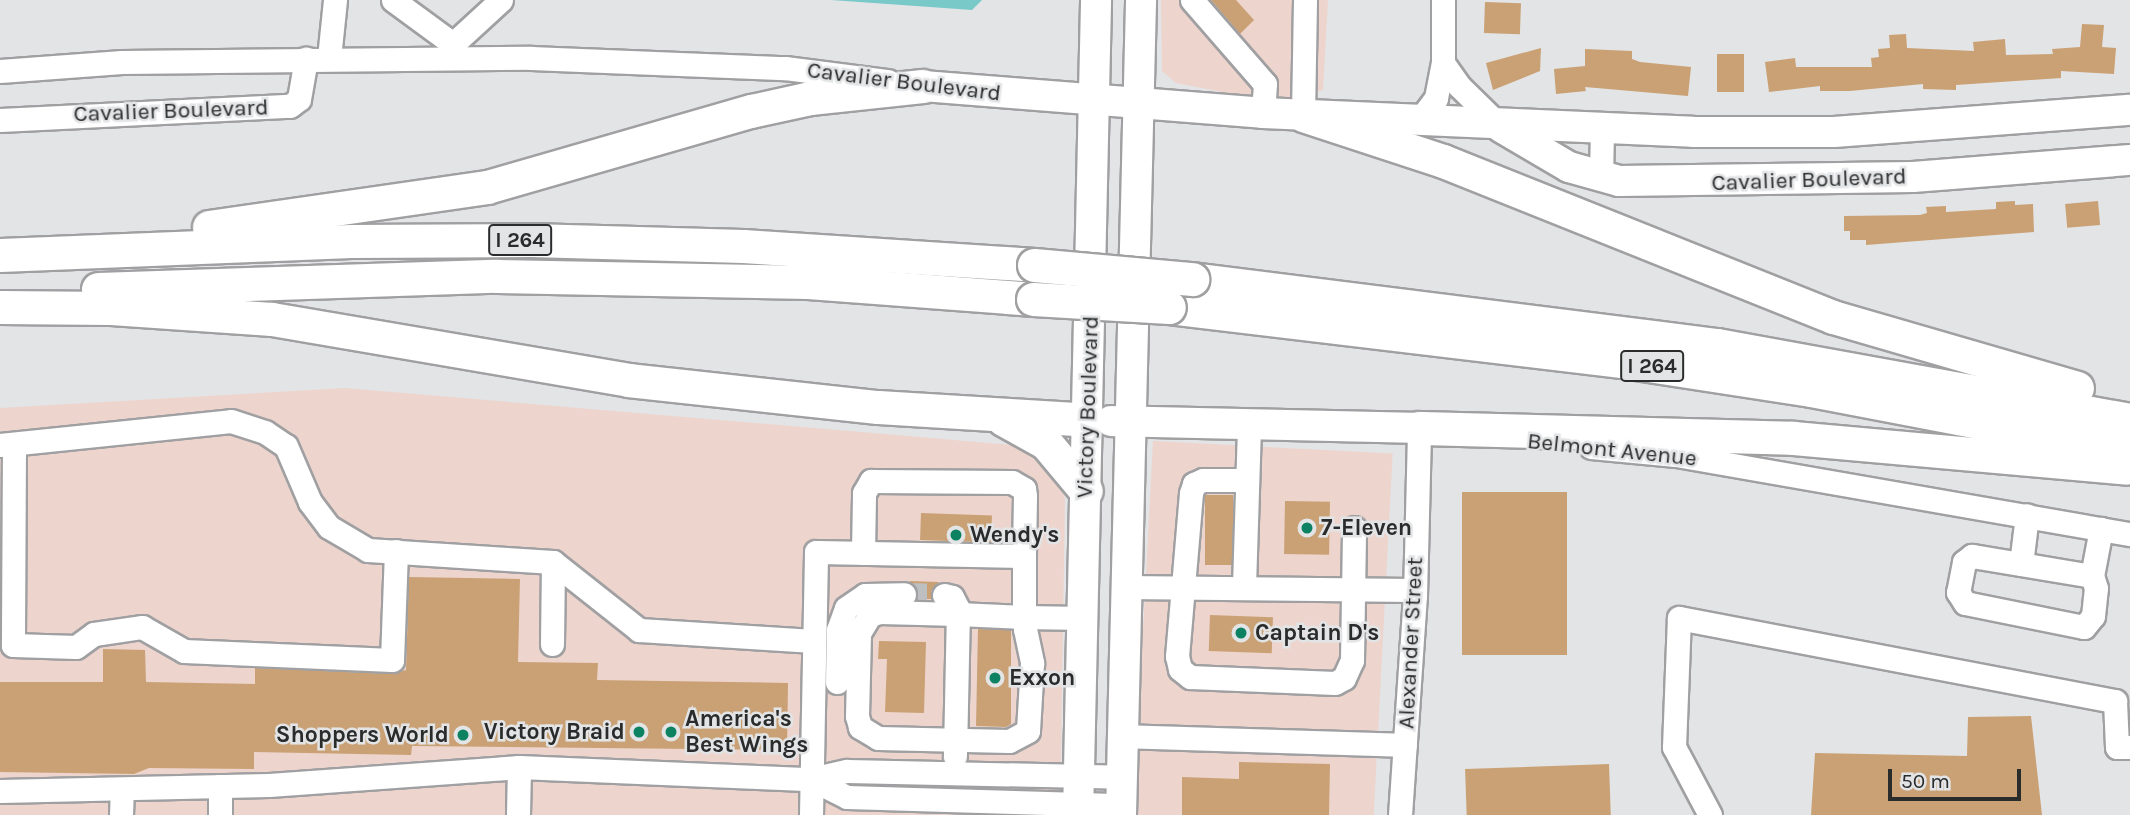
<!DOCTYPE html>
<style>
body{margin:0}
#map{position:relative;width:2130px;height:815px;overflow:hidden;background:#e3e4e6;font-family:Karla,sans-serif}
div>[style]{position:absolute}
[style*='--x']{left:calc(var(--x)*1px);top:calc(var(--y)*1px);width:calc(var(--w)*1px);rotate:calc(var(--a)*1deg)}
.commercial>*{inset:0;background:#edd4cd;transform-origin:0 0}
.water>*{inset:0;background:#7ac9c9}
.building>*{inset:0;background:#caa174;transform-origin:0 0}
.minor-tunnel>*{height:23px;margin-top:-11.5px;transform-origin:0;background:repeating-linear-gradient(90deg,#bebfc1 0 23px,transparent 0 34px)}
.roads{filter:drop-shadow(2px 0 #a0a0a2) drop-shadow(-2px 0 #a0a0a2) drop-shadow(0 2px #a0a0a2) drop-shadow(0 -2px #a0a0a2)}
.minor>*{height:23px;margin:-11.5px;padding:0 11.5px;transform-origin:11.5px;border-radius:11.5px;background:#fff}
.major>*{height:30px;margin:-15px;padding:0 15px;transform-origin:15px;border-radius:15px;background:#fff}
.highway>*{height:33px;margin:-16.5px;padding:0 16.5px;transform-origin:16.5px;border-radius:16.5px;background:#fff}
.bridges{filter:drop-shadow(2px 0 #a0a0a2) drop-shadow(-2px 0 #a0a0a2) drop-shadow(0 2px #a0a0a2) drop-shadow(0 -2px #a0a0a2)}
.highway-bridge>*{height:33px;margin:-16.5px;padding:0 16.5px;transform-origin:16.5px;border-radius:16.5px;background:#fff}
.dots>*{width:19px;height:19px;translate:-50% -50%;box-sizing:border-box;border:4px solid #e3e4e6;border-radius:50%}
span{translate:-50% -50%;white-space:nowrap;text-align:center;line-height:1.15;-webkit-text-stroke:5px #e3e4e6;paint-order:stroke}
.shield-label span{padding:2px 5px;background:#e3e4e6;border:2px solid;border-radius:5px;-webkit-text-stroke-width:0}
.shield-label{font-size:21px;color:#2a2b2b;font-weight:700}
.street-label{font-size:23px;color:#2a2b2b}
.poi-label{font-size:23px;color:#2a2b2b;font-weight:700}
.left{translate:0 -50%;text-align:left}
.right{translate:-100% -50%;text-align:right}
.scale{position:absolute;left:1888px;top:769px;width:133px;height:32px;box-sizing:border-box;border:4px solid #2a2b2b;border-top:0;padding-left:9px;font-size:21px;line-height:24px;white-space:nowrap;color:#2a2b2b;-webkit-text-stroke:5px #e3e4e6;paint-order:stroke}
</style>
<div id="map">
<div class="commercial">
<div style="clip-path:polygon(1161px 0,1328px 0,1323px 90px,1293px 98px,1233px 94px,1176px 83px,1162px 71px)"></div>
<div style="clip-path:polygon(345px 388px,1036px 447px,1055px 466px,1065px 499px,1060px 815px,0 815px,0 408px)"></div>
<div style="left:1153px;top:441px;width:240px;height:374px;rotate:3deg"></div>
</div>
<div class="water">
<div style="clip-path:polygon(831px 0,982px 0,972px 10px)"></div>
</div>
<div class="building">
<div style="clip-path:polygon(1211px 0,1236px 0,1254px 20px,1240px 34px)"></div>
<div style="left:1485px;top:2px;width:36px;height:31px;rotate:2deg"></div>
<div style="clip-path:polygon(2082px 24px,2104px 25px,2102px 47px,2116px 48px,2114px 74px,2061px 71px,2061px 78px,1956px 85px,1956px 90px,1923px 89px,1923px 84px,1850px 91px,1820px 91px,1820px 86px,1769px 92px,1765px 62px,1795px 58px,1796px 67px,1872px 67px,1871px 58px,1879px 57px,1878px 49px,1890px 48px,1889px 35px,1906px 34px,1907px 48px,1974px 51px,1973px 42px,2005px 39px,2006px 55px,2053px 54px,2052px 49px,2080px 47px)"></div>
<div style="clip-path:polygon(1541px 48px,1540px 71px,1493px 90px,1486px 63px)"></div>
<div style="clip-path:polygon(1585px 49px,1632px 51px,1632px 59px,1640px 62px,1691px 67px,1688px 96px,1585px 87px,1586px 91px,1556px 94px,1554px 69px,1585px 66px)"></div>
<div style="left:1717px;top:54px;width:27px;height:38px"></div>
<div style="clip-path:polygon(2015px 201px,2015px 205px,2033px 204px,2034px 232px,1866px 245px,1866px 240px,1850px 240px,1850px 231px,1844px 231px,1844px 216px,1920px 215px,1927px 213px,1926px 207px,1946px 206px,1946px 212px,1996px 209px,1996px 202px)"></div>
<div style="left:2098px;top:201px;width:24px;height:33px;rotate:85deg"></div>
<div style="left:1462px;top:492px;width:105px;height:163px"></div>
<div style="left:1205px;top:495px;width:28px;height:70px"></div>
<div style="left:1285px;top:501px;width:45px;height:53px;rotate:1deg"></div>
<div style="left:921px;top:513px;width:71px;height:27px;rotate:2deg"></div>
<div style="clip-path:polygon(409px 577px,520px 579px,518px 662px,598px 663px,597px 680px,788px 683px,787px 750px,412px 746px,411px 755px,254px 752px,254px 769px,149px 768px,134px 774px,0 772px,0 682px,103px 682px,103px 649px,145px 650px,146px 682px,255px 684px,255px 668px,391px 674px,406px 670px)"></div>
<div style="clip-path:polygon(909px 581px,939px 582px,931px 591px,931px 599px,917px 599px,916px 587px)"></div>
<div style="left:1210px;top:615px;width:63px;height:36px;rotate:2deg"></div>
<div style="clip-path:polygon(978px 629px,1011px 630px,1011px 724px,1006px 727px,976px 726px)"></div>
<div style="clip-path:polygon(879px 641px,926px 642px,924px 713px,885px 712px,887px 659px,878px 659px)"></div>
<div style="clip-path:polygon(2031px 716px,2042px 815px,1811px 815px,1815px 753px,1967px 756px,1968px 717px)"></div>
<div style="clip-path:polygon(1239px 762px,1330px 764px,1329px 815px,1182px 815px,1182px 777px,1239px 779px)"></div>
<div style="left:1609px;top:764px;width:51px;height:144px;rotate:88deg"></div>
</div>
<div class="minor-tunnel">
<div style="--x:904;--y:594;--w:40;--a:1.4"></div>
</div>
<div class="roads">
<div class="minor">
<div style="--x:393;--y:0;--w:74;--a:36.3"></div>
<div style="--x:453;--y:44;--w:14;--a:86"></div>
<div style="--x:1192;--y:0;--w:111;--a:49"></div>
<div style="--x:1265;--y:84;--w:29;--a:94"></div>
<div style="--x:1443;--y:0;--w:63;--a:90"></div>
<div style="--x:1443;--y:63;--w:28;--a:55"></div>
<div style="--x:1459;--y:86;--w:59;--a:44.3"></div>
<div style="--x:453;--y:44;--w:65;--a:-42.5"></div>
<div style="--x:329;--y:58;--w:58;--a:-84.1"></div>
<div style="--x:0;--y:71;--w:122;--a:-4.2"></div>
<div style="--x:122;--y:62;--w:409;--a:-0.6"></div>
<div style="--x:531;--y:58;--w:254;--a:2.3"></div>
<div style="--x:785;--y:68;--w:104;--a:7.2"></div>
<div style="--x:1303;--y:115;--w:115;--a:-89"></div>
<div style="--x:0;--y:120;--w:290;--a:-2.8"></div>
<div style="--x:290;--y:106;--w:11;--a:-38"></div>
<div style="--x:299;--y:99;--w:41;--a:-80.1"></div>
<div style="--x:1418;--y:122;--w:30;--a:-53"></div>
<div style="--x:1436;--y:98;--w:36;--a:-79"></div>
<div style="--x:1601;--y:177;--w:47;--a:-88.8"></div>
<div style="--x:14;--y:444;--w:201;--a:90.3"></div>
<div style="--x:13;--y:645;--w:63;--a:1.8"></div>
<div style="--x:76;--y:647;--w:22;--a:-36"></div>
<div style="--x:94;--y:634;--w:49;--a:-8.3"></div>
<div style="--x:142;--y:627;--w:48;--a:29.7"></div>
<div style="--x:184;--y:651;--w:208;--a:2.5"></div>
<div style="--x:392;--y:660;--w:109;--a:-87.9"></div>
<div style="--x:0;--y:445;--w:232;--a:-5.9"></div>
<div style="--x:231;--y:421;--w:36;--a:18"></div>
<div style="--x:265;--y:432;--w:25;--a:34"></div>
<div style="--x:286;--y:446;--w:61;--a:66.8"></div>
<div style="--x:310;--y:502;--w:31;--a:53"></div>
<div style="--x:329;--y:527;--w:45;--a:30.5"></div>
<div style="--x:368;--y:550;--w:185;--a:3.7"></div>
<div style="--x:553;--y:562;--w:110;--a:38.3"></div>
<div style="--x:639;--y:630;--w:175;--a:3.6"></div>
<div style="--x:1591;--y:447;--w:85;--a:5.4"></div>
<div style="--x:1676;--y:455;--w:461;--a:9.9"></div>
<div style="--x:1247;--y:480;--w:44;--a:180"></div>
<div style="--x:1203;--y:480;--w:10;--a:156"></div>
<div style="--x:1194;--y:484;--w:9;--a:108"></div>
<div style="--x:1191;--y:493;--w:164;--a:94.9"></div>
<div style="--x:1177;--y:656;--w:13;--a:77"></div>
<div style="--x:1180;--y:669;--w:13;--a:39"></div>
<div style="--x:1190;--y:677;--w:145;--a:2.4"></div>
<div style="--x:1335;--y:683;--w:10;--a:-29"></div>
<div style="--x:1344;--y:678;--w:20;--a:-66"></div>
<div style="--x:1352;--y:660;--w:132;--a:-89.1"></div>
<div style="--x:863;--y:553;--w:60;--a:-89"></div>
<div style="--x:864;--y:493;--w:14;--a:-60"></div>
<div style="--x:871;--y:481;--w:141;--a:0.4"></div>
<div style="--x:1012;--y:482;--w:14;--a:30"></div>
<div style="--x:1024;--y:489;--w:7;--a:82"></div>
<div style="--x:1025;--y:496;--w:60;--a:91"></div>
<div style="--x:1024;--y:556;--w:61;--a:90"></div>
<div style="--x:1024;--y:617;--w:12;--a:85"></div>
<div style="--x:1025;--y:629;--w:35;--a:78"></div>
<div style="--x:1032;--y:663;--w:68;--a:93.4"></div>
<div style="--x:1028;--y:731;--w:21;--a:152"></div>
<div style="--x:1009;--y:741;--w:131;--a:-178.7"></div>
<div style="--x:878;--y:738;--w:21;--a:-149"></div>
<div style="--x:860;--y:727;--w:11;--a:-105"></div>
<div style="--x:857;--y:716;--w:83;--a:-88.6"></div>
<div style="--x:859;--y:633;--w:21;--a:-59"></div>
<div style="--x:870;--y:615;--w:10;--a:-17"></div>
<div style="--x:880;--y:612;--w:78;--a:1.5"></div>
<div style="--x:958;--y:614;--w:66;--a:2.6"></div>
<div style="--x:1024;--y:617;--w:59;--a:1"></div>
<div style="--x:2021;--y:564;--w:49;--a:-83"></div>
<div style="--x:2092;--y:576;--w:122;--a:-170.5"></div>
<div style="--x:1972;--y:556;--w:10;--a:143"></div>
<div style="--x:1964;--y:562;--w:31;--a:101"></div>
<div style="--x:1958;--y:592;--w:13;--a:58"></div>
<div style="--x:1965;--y:603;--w:121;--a:11.4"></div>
<div style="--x:2084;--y:627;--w:14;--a:-51"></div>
<div style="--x:2093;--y:616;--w:28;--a:-84"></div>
<div style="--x:2096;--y:588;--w:13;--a:-108"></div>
<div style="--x:2092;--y:576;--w:48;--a:-79.2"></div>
<div style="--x:1244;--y:586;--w:162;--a:-88.2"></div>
<div style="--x:1126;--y:587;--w:289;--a:0.6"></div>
<div style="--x:944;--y:595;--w:8;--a:14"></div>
<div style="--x:952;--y:597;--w:13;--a:63"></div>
<div style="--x:958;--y:609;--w:147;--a:91.2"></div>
<div style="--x:552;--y:644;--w:82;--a:-89.3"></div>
<div style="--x:837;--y:682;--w:52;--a:-88.9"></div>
<div style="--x:838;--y:630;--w:23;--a:-70"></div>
<div style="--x:846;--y:608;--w:23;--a:-34"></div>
<div style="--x:865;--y:595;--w:39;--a:-1"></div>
<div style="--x:1123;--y:736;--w:282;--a:1.8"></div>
<div style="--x:811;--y:779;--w:40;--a:26.6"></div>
<div style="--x:847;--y:797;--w:275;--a:1.7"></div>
<div style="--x:0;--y:791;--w:269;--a:-1.3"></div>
<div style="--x:269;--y:785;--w:251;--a:-4.1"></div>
<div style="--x:519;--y:767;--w:292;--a:2.4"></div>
<div style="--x:811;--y:779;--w:37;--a:-13"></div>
<div style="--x:847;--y:771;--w:275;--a:1.2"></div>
<div style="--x:121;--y:815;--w:25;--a:-88"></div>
<div style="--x:220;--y:815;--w:29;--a:-90"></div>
<div style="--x:518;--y:815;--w:48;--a:-88.8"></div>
<div style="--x:811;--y:815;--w:263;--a:-88.9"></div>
<div style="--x:816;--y:552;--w:208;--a:1.1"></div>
<div style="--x:1400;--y:815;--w:220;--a:-86.1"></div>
<div style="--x:1415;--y:596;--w:168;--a:-88.6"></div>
<div style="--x:1419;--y:428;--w:13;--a:4"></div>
<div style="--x:1710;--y:815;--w:77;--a:-117.9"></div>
<div style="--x:1674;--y:747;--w:129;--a:-87.8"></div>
<div style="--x:1679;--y:618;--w:444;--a:10.8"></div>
<div style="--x:2115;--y:701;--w:46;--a:87.5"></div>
<div style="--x:2117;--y:747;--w:13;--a:0"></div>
</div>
<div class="major">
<div style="--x:922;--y:86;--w:342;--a:4.5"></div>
<div style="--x:1263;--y:113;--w:430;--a:2.5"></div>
<div style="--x:1693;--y:132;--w:141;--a:0"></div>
<div style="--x:1834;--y:132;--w:297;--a:-4.3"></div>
<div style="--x:1501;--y:127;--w:79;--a:30.5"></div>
<div style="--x:1569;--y:167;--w:52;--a:15.6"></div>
<div style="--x:1619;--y:181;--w:294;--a:-0.8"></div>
<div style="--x:1913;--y:177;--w:218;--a:-4.5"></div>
<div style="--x:1111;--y:421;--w:308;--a:1.3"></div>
<div style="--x:1078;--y:815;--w:815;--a:-88.73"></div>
<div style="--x:1121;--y:815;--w:815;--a:-88.59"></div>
</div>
<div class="highway">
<div style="--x:1303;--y:115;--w:147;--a:18.2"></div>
<div style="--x:1443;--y:161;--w:420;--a:21.8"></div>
<div style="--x:1833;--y:317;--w:254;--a:16.2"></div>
<div style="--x:209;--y:227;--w:281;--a:-8.2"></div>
<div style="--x:487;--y:187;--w:275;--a:-16.1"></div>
<div style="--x:751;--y:111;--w:60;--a:-12.4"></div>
<div style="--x:810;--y:98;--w:113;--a:-6.1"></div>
<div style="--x:0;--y:255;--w:351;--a:-2.3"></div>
<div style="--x:351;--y:241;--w:180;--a:-0.3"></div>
<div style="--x:531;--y:240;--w:212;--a:1.6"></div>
<div style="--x:743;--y:246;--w:292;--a:3.7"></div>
<div style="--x:1192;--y:279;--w:529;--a:7.17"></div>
<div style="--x:1717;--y:345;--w:420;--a:10.3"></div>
<div style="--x:98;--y:289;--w:399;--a:-1.9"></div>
<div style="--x:497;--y:276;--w:311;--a:1.1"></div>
<div style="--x:808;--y:282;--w:226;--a:4.3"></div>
<div style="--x:0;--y:307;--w:111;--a:0.5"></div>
<div style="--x:111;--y:308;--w:161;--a:3.9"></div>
<div style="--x:272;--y:319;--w:361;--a:9.7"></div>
<div style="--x:628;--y:380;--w:251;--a:6.2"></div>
<div style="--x:878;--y:407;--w:210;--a:3.5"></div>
<div style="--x:1169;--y:307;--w:456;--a:6.8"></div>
<div style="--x:1622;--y:361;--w:191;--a:8.7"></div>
<div style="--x:1811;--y:390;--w:325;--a:10.8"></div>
<div style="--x:1003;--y:419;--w:49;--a:29.2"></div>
<div style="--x:1046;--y:443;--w:62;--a:50.2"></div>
<div style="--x:1419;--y:428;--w:374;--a:1.5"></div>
<div style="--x:1793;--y:438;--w:334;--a:5.1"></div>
</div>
</div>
<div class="bridges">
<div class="highway-bridge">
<div style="--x:1034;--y:265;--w:159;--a:5.1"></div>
<div style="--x:1033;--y:299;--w:136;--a:3.4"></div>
</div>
</div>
<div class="dots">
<div style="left:1307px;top:528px;background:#0c8262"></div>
<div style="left:956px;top:535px;background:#0c8262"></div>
<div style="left:1241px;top:633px;background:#0c8262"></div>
<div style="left:995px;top:678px;background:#0c8262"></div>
<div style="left:639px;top:732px;background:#0c8262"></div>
<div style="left:671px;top:732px;background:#0c8262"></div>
<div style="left:463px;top:735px;background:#0c8262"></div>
</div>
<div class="shield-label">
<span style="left:520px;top:240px">I 264</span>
<span style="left:1652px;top:366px">I 264</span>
</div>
<div class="street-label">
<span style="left:904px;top:82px;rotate:7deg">Cavalier Boulevard</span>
<span style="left:171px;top:111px;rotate:-2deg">Cavalier Boulevard</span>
<span style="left:1809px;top:180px;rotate:-2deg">Cavalier Boulevard</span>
<span style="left:1088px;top:407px;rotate:-88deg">Victory Boulevard</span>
<span style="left:1612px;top:450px;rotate:6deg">Belmont Avenue</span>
<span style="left:1411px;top:643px;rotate:-87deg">Alexander Street</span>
</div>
<div class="poi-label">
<span class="left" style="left:1321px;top:528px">7-Eleven</span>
<span class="left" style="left:970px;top:535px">Wendy's</span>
<span class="left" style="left:1255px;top:633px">Captain D's</span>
<span class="left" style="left:1009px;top:678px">Exxon</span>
<span class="left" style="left:685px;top:732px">America's<br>Best Wings</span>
<span class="right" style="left:625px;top:732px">Victory Braid</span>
<span class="right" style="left:449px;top:735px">Shoppers World</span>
</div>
<div class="scale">50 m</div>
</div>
